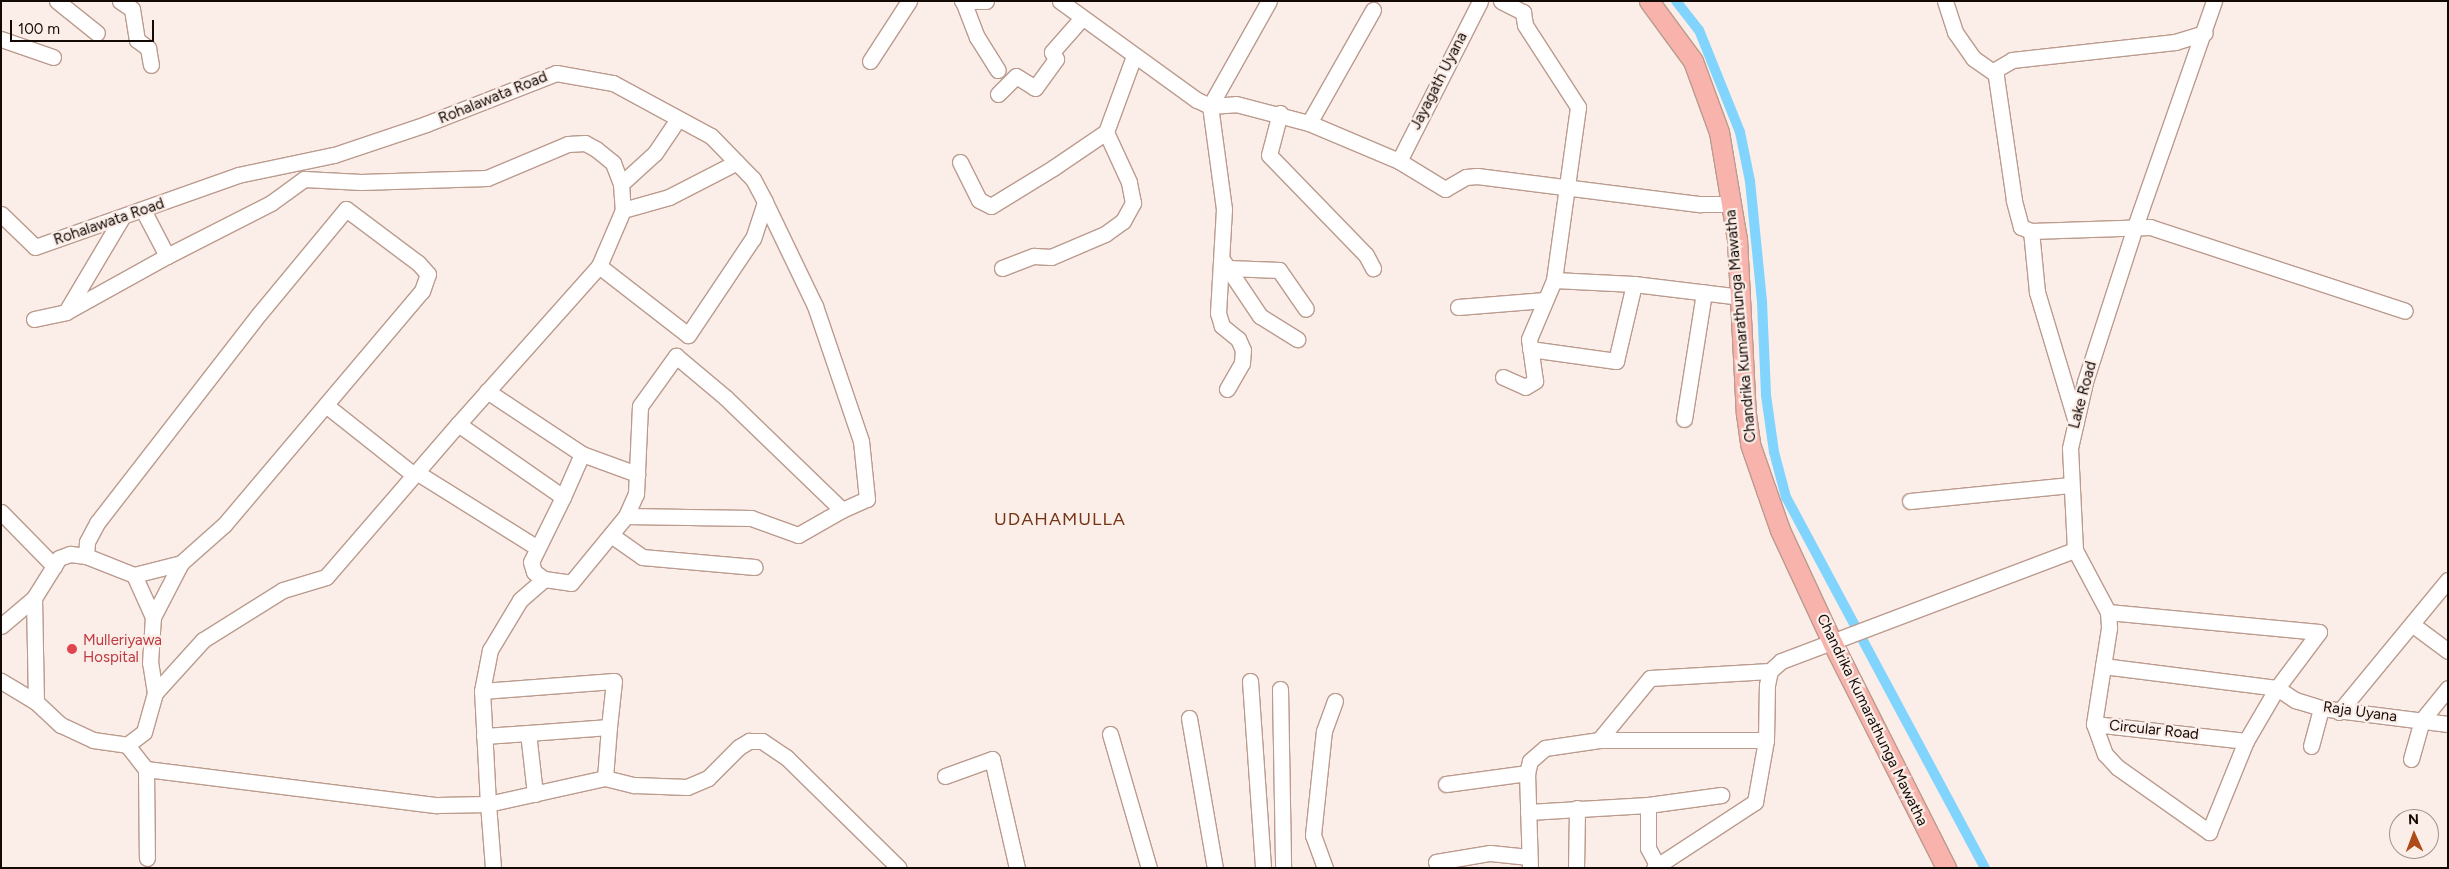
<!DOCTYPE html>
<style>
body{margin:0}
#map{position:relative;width:2449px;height:869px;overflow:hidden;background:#fbede7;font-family:Figtree,sans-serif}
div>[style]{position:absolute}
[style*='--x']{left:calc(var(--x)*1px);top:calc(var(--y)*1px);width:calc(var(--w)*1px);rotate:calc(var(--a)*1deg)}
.canal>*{height:10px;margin:-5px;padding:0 5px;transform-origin:5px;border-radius:5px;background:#80d4fe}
.roads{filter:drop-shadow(1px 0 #bb9b8e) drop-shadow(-1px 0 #bb9b8e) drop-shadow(0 1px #bb9b8e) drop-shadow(0 -1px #bb9b8e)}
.minor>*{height:15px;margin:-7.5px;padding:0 7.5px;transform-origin:7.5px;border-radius:7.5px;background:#fff}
.major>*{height:19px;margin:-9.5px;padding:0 9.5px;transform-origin:9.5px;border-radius:9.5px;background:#f7b3ac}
.dots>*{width:14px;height:14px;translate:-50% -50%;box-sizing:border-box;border:2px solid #fbede7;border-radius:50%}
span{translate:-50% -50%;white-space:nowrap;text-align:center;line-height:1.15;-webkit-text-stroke:4.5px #fbede7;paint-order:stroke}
.street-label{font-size:15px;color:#130905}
.health-label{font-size:15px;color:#be3a42}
.left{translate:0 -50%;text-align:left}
.quarter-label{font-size:18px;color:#763517;letter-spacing:1px}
.frame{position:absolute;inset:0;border:2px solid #130905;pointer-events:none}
.north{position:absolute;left:2389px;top:809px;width:50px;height:50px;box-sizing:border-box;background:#fbede7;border:1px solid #9e928d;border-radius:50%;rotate:358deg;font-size:14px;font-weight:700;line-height:20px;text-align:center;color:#130905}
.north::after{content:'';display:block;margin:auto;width:18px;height:22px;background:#af4b18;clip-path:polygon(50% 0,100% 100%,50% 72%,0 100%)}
.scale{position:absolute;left:10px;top:20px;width:144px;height:22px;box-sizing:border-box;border:2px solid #130905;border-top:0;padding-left:6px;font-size:15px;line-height:18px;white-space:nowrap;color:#130905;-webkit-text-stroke:4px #fbede7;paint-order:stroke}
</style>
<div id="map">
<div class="canal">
<div style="--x:1676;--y:1;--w:37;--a:52"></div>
<div style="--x:1699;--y:30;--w:110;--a:68.1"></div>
<div style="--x:1740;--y:132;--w:50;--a:78.5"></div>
<div style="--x:1750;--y:181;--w:122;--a:84.3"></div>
<div style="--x:1762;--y:302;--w:93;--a:87.5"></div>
<div style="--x:1766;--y:395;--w:58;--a:82"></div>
<div style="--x:1774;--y:452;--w:47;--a:75.1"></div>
<div style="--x:1786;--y:497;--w:421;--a:61.8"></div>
</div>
<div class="roads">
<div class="minor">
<div style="--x:57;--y:1;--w:51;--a:38.7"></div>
<div style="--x:120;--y:1;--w:14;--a:34"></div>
<div style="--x:132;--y:9;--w:31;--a:81"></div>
<div style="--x:137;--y:40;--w:14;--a:36"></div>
<div style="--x:148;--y:48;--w:17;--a:80"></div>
<div style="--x:962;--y:1;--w:24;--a:0"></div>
<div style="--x:963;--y:1;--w:39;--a:69"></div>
<div style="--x:977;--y:37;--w:39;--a:58"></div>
<div style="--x:1060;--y:1;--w:169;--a:35.9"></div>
<div style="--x:1197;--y:100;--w:14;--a:25"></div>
<div style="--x:1210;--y:106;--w:26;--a:-4"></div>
<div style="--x:1236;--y:104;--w:75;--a:14.6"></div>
<div style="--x:1309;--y:123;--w:98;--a:22.9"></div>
<div style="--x:1399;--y:161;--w:54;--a:31.3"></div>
<div style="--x:1445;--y:189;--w:24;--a:-30"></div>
<div style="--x:1466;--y:177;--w:11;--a:-5"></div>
<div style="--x:1477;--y:176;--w:225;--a:7.2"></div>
<div style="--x:1700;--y:204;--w:31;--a:0"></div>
<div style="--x:1501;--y:1;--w:25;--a:27"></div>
<div style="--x:1523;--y:12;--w:13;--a:81"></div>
<div style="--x:1525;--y:25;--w:98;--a:57.1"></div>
<div style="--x:1578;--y:107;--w:175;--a:97.9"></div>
<div style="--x:1554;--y:280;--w:80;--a:2.9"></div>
<div style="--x:1634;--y:284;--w:108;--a:6.9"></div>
<div style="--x:1945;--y:1;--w:33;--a:72"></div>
<div style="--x:1955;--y:32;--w:32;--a:55"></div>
<div style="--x:1973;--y:58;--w:28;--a:35"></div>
<div style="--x:2214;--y:1;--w:239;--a:109.3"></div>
<div style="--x:2135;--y:227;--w:163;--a:107.9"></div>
<div style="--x:2085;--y:382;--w:68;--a:102.8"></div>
<div style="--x:2070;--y:448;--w:102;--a:87.2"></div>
<div style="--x:2075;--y:550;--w:70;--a:62"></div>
<div style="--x:2108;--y:612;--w:16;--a:86"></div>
<div style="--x:2109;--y:628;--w:97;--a:98.9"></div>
<div style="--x:2094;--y:724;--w:153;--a:6.4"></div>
<div style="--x:2246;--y:741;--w:61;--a:-59.7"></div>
<div style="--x:2277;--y:688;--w:22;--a:34"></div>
<div style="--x:2295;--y:700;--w:27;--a:17"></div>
<div style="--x:2321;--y:708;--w:128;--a:7.2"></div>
<div style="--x:1;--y:39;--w:55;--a:19.1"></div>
<div style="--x:870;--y:61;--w:72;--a:-57"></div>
<div style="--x:998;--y:94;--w:25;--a:-45"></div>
<div style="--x:1016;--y:76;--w:22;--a:32"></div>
<div style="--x:1035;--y:88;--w:36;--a:-54"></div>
<div style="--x:1056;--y:59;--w:8;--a:-120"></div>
<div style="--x:1052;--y:52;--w:44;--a:-48.7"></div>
<div style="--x:1280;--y:113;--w:43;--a:104.7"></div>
<div style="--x:1269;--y:155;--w:139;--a:45.9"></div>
<div style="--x:1366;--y:255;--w:15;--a:62"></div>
<div style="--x:1309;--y:123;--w:130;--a:-60.5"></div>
<div style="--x:1399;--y:161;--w:179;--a:-63.1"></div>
<div style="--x:960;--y:162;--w:42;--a:63.4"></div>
<div style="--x:979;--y:200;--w:13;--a:27"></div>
<div style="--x:991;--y:206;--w:73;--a:-31.5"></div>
<div style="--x:1053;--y:168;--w:64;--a:-34.2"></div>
<div style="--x:1106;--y:132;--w:81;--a:-69.8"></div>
<div style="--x:621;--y:184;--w:46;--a:-42.4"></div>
<div style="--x:655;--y:153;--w:41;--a:-55.9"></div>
<div style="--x:143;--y:210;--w:52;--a:62.4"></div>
<div style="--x:167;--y:256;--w:117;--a:-27"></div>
<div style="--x:271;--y:203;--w:41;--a:-36"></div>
<div style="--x:304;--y:179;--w:57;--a:3"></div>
<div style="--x:361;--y:182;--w:126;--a:-1.8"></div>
<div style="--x:487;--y:178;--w:88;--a:-22.8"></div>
<div style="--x:568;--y:144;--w:17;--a:-3"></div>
<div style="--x:585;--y:143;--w:13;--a:29"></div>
<div style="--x:596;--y:149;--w:22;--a:39"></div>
<div style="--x:613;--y:163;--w:22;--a:69"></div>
<div style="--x:621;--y:184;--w:26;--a:86"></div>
<div style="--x:623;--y:210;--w:61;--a:113.2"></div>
<div style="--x:599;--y:266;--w:212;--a:131.7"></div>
<div style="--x:623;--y:210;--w:48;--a:-15.8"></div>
<div style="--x:669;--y:197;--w:76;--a:-27.2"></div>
<div style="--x:1;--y:214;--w:47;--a:44.1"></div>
<div style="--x:35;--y:247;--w:215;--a:-19.5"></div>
<div style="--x:238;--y:175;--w:98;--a:-11.8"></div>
<div style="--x:334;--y:155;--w:97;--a:-18.6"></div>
<div style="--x:426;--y:124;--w:140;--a:-21.4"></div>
<div style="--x:556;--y:73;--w:58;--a:10"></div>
<div style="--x:613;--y:83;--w:111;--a:28.4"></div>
<div style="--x:711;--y:136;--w:60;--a:45.7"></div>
<div style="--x:753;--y:179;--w:26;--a:62"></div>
<div style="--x:765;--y:202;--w:38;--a:108"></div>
<div style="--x:753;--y:238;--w:117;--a:123.8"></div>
<div style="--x:688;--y:335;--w:113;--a:-142.2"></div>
<div style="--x:2031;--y:231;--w:11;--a:-158"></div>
<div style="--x:2021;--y:227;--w:28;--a:-105"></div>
<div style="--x:2014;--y:200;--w:131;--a:-98.3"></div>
<div style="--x:1995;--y:70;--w:20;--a:-30"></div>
<div style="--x:2012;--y:60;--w:164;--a:-6.3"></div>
<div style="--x:2175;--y:42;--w:31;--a:-17"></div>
<div style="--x:1223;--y:261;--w:66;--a:56.1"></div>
<div style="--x:1260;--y:316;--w:44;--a:31.9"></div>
<div style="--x:1002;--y:268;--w:34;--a:-21"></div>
<div style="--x:1034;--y:256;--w:17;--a:3"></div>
<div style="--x:1051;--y:257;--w:59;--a:-23.1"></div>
<div style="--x:1105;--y:234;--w:22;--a:-36"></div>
<div style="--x:1123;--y:221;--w:21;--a:-61"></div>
<div style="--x:1133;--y:203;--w:21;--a:-101"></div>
<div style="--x:1129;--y:182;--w:55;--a:-114.7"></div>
<div style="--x:1228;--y:268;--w:51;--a:2.2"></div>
<div style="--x:1279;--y:270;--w:47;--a:55.3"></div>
<div style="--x:1458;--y:307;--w:87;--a:-4.6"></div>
<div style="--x:67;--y:310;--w:106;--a:-59.3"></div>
<div style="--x:34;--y:319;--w:33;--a:-12"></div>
<div style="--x:66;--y:312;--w:115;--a:-29"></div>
<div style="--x:1530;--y:349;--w:87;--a:7.9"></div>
<div style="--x:1616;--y:361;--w:79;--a:-76.8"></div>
<div style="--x:1503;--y:377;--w:24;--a:24"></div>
<div style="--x:1525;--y:387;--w:12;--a:-31"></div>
<div style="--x:1535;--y:381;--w:42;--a:-98.1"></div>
<div style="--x:1529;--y:339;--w:64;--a:-67"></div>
<div style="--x:1227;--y:389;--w:30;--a:-60"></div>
<div style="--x:1242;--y:363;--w:13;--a:-86"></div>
<div style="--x:1243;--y:350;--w:12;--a:-114"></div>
<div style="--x:1238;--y:339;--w:21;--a:-141"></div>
<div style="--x:1222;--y:326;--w:14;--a:-107"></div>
<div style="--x:1218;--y:313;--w:104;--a:-86.7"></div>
<div style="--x:1224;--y:209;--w:104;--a:-97.7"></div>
<div style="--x:1210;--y:106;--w:120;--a:-60.7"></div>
<div style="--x:487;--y:391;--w:114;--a:33.6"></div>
<div style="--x:582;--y:454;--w:59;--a:20"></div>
<div style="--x:327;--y:406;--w:111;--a:38.4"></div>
<div style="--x:1684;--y:419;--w:128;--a:-81"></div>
<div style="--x:2076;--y:422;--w:136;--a:-106.7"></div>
<div style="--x:2037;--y:292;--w:61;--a:-95.6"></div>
<div style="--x:2031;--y:231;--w:119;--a:-1.9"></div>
<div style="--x:2150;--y:227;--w:268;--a:18.2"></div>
<div style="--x:416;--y:472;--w:142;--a:32"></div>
<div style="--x:563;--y:497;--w:47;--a:-66.2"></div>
<div style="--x:1910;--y:501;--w:161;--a:-5.7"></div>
<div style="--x:1;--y:512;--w:76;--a:45.5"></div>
<div style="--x:626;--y:516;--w:125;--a:0.9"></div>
<div style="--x:751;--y:518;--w:50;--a:19.9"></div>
<div style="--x:798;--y:535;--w:51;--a:-29.6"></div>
<div style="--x:611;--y:535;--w:38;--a:35"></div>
<div style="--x:642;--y:557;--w:113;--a:5.1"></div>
<div style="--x:134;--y:575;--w:49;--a:-14.3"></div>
<div style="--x:181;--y:563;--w:57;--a:-41.5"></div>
<div style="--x:224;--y:525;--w:307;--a:-49.8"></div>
<div style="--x:422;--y:291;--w:18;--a:-71"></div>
<div style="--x:428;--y:274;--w:15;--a:-132"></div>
<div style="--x:418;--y:263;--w:90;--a:-143.1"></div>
<div style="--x:346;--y:209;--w:136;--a:129.6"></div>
<div style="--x:259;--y:314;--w:264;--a:127.8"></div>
<div style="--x:97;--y:523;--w:21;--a:118"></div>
<div style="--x:87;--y:542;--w:14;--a:94"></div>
<div style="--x:86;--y:556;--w:52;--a:21.6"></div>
<div style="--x:134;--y:575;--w:46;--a:65.7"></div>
<div style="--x:34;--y:598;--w:47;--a:-58"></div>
<div style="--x:59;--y:558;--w:12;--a:-20"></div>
<div style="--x:70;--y:554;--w:16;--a:7"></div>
<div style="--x:2413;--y:625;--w:44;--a:36.6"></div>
<div style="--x:1;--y:626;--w:43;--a:-40.3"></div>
<div style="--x:34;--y:598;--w:104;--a:88.9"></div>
<div style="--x:36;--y:702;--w:41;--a:-149"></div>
<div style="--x:2103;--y:666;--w:175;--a:7.2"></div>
<div style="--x:2277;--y:688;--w:70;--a:-53.1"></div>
<div style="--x:2319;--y:632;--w:212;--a:-174.6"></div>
<div style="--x:1250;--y:681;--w:187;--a:86"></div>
<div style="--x:1280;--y:689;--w:179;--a:89"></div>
<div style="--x:482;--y:691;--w:132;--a:-4.3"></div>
<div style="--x:614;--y:681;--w:46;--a:96.2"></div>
<div style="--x:155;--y:693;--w:30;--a:-99"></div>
<div style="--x:150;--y:663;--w:46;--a:-86.3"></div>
<div style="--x:153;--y:617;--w:61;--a:-62.6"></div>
<div style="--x:36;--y:702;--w:34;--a:43"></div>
<div style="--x:61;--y:725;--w:35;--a:25"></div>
<div style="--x:93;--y:740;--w:34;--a:8"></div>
<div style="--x:127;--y:745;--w:31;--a:52"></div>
<div style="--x:146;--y:769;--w:89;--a:89.4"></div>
<div style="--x:2339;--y:712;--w:171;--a:-50.5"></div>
<div style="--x:1189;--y:718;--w:152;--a:80.2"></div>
<div style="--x:2094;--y:724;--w:32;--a:70"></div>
<div style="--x:2105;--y:754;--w:18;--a:47"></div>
<div style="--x:2117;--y:767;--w:113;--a:35.2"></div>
<div style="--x:2209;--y:832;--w:98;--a:-67.9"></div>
<div style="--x:1110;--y:734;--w:140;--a:73.8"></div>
<div style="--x:484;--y:736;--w:44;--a:-3.9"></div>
<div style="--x:1599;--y:740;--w:167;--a:0"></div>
<div style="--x:127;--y:745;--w:21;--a:-37"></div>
<div style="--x:144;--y:732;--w:41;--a:-74.2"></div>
<div style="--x:155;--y:693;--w:72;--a:-47.8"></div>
<div style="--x:203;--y:640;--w:94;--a:-32"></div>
<div style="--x:283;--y:590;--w:45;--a:-16.8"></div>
<div style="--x:326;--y:577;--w:202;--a:-49.2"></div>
<div style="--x:458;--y:424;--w:128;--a:34.8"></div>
<div style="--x:563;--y:497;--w:72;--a:116.2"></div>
<div style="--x:531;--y:562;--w:10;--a:73"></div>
<div style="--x:534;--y:572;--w:12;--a:35"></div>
<div style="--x:2311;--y:746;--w:39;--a:-75"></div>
<div style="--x:2411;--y:759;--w:41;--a:-74.2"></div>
<div style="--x:2422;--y:720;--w:41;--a:-50.9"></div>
<div style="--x:146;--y:769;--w:293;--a:7.1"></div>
<div style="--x:437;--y:805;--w:51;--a:-1.1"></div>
<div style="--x:488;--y:804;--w:64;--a:85.5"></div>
<div style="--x:945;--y:776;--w:50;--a:-19.9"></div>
<div style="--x:992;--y:759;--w:112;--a:77.1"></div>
<div style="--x:605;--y:778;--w:30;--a:14"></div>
<div style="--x:634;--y:785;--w:53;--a:2.2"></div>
<div style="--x:687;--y:787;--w:23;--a:-23"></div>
<div style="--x:708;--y:778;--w:44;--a:-45"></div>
<div style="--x:739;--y:747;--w:12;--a:-31"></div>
<div style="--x:749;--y:741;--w:13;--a:0"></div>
<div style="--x:762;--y:741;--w:29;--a:34"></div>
<div style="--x:786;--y:757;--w:158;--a:44.5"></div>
<div style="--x:1446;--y:784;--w:82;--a:-7.7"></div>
<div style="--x:535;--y:794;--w:61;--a:-96.5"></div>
<div style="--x:528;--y:733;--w:81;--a:-4.2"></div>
<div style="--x:609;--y:727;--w:51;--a:94.5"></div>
<div style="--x:605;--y:778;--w:120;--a:167.5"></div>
<div style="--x:488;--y:804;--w:113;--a:-93"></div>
<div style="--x:482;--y:691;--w:42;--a:-79"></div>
<div style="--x:490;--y:650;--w:58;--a:-59"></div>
<div style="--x:520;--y:600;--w:32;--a:-41"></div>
<div style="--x:544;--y:579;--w:27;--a:8"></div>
<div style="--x:571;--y:583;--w:87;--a:-50.6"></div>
<div style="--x:626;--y:516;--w:24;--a:-66"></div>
<div style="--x:636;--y:494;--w:88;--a:-87.4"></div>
<div style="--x:640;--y:406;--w:62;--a:-54.2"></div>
<div style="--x:676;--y:356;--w:65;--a:40"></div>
<div style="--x:726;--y:398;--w:161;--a:44"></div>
<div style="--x:842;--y:510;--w:27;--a:-24"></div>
<div style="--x:867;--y:499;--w:58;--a:-95.9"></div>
<div style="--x:861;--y:441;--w:143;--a:-108.8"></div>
<div style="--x:815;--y:306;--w:115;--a:-115.7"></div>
<div style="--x:1648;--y:805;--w:43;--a:90"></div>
<div style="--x:1648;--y:848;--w:19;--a:62"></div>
<div style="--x:1528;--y:812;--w:120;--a:-3.3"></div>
<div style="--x:1648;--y:805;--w:74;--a:-7.8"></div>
<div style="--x:1436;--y:862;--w:55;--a:-9.5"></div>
<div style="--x:1490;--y:853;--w:39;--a:6"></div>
<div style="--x:1325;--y:868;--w:35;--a:-110"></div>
<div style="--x:1313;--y:835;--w:105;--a:-84"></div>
<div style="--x:1324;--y:731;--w:32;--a:-70"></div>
<div style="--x:1530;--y:868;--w:95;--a:-91.8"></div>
<div style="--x:1527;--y:773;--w:12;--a:-76"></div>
<div style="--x:1530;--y:761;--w:20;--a:-41"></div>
<div style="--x:1545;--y:748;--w:55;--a:-8.4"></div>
<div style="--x:1599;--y:740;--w:80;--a:-50.6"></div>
<div style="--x:1650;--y:678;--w:120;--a:-3.3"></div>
<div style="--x:1576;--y:868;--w:60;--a:-89"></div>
<div style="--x:1654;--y:868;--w:121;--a:-33.2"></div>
<div style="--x:1755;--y:802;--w:63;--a:-79.9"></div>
<div style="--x:1766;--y:740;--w:55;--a:-89"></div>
<div style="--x:1767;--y:685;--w:14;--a:-78"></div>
<div style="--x:1770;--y:671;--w:15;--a:-42"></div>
<div style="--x:1781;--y:661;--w:314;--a:-20.7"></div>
</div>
<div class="major">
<div style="--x:1649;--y:1;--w:74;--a:53.7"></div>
<div style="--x:1693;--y:61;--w:76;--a:69.9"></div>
<div style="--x:1719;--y:132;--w:109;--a:80.5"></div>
<div style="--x:1737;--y:239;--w:175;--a:87.1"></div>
<div style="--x:1746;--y:414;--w:30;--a:82"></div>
<div style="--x:1750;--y:444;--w:49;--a:70.8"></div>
<div style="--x:1766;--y:490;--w:42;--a:70.7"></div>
<div style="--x:1780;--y:530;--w:126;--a:65.1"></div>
<div style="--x:1833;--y:644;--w:251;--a:63.2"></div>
</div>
</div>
<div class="dots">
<div style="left:72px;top:649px;background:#e0444e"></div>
</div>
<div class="street-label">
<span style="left:1439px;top:81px;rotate:-63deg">Jayagath Uyana</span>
<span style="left:493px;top:98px;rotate:-22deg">Rohalawata Road</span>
<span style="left:109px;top:222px;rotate:-19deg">Rohalawata Road</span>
<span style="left:1741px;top:326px;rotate:-95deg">Chandrika Kumarathunga Mawatha</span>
<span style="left:2083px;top:395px;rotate:-75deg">Lake Road</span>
<span style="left:2360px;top:712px;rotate:8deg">Raja Uyana</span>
<span style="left:1872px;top:720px;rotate:64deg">Chandrika Kumarathunga Mawatha</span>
<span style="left:2154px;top:730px;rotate:6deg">Circular Road</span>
</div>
<div class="health-label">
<span class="left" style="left:83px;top:649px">Mulleriyawa<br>Hospital</span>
</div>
<div class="quarter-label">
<span style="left:1060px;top:519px">UDAHAMULLA</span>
</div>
<div class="frame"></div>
<div class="north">N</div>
<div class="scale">100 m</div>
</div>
